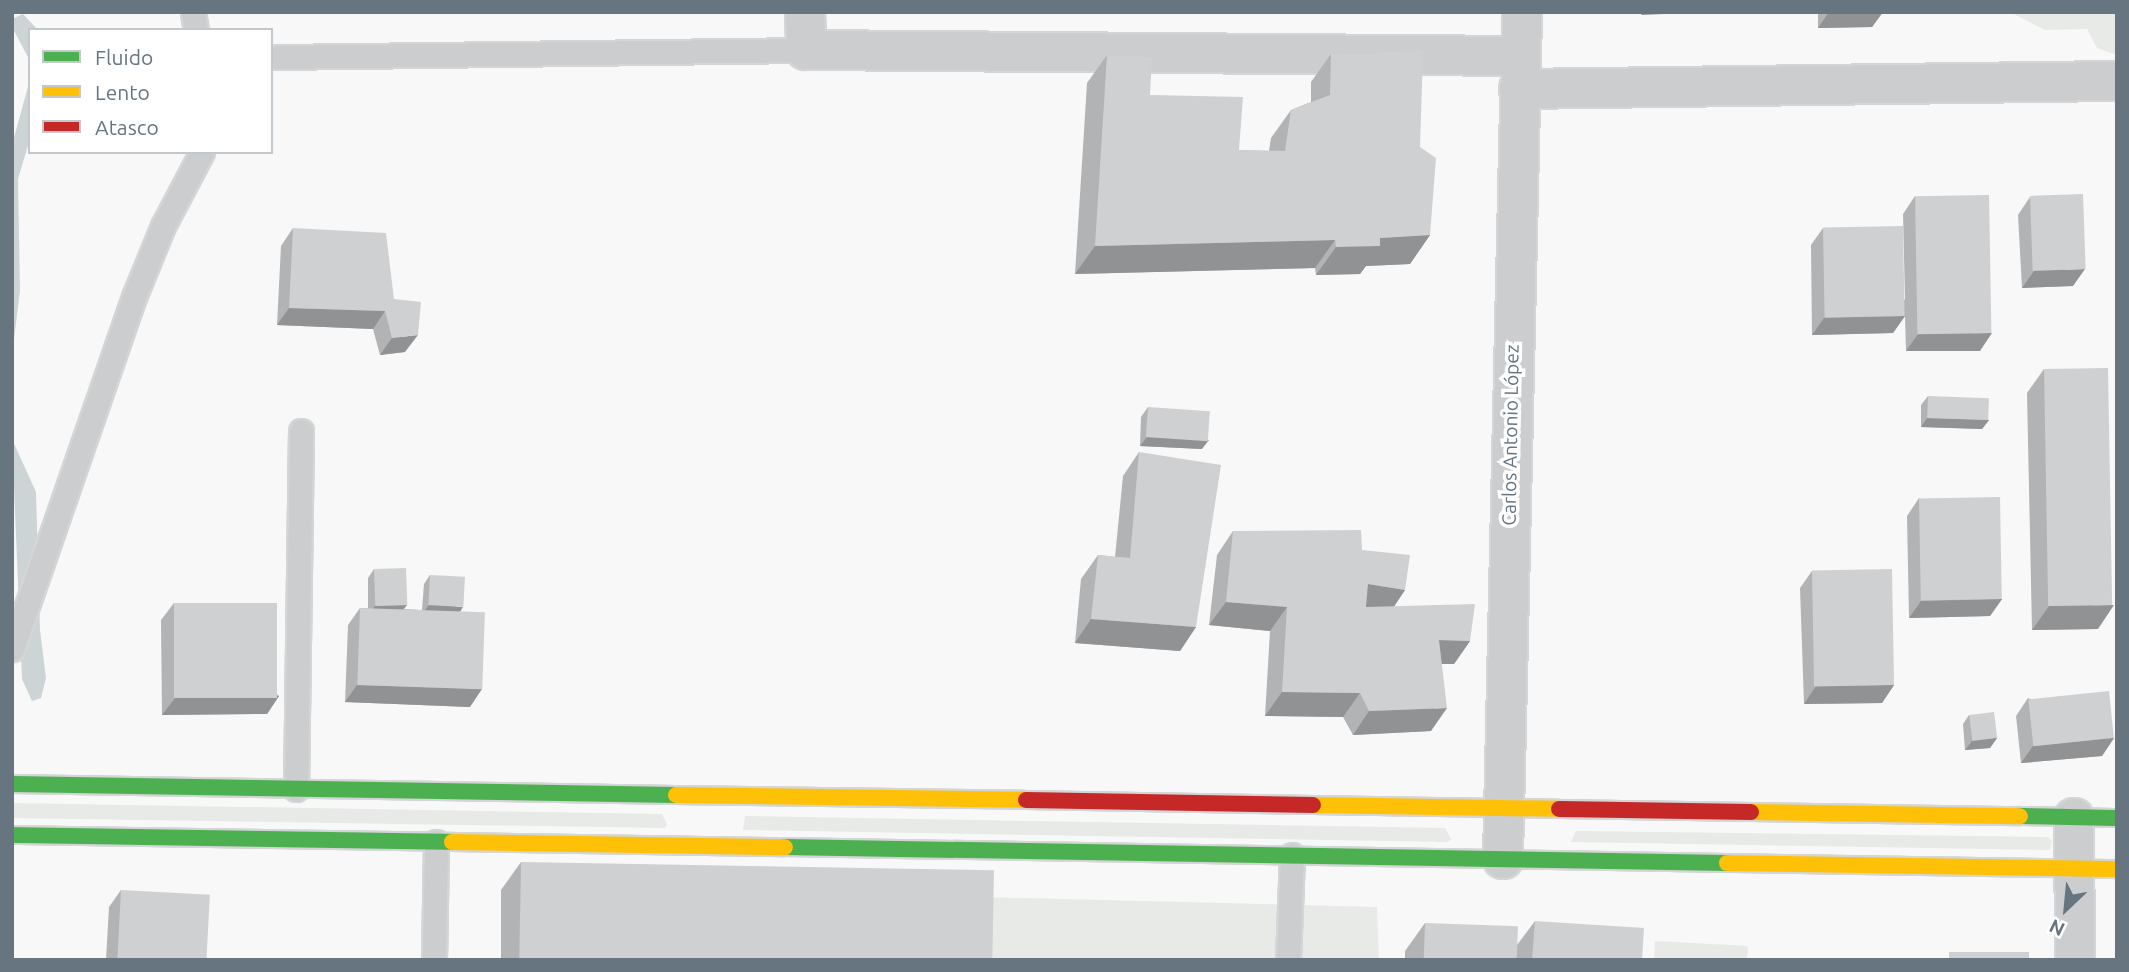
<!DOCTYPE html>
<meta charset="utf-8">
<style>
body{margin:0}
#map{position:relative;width:2129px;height:972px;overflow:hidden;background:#f8f8f8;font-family:Ubuntu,sans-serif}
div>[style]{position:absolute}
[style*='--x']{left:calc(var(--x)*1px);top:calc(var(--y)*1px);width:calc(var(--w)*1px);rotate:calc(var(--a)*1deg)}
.green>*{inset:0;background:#e7eae6}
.water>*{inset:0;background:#cdd4d6}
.roads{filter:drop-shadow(2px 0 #d4d5d6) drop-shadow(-2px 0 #d4d5d6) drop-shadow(0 2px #d4d5d6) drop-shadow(0 -2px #d4d5d6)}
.lane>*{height:23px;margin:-11.5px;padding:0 11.5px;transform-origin:11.5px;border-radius:11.5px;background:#cbcdce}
.street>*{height:38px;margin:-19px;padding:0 19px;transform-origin:19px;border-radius:19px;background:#cbcdce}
.fast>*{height:16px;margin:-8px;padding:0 8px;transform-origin:8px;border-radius:8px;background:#4caf50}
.slow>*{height:16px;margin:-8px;padding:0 8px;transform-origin:8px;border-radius:8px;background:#ffc107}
.jam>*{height:16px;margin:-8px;padding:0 8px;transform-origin:8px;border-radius:8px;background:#c62828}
.wall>*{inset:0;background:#b2b3b5}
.shaded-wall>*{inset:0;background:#919293}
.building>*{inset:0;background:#cfd0d2;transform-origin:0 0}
span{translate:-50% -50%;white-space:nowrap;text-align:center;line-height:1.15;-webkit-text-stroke:7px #fff;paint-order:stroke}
.street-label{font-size:19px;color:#667580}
.frame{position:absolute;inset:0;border:14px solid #667580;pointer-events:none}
.legend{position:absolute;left:28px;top:28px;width:245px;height:126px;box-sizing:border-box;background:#fff;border:2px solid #c2c8cc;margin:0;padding:9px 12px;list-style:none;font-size:21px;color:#667580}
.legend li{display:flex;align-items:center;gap:14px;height:35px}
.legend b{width:35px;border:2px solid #c2c8cc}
.north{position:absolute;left:2031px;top:874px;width:70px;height:70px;-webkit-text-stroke:5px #fff;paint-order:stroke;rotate:206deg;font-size:19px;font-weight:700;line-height:28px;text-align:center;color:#667580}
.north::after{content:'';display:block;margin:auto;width:24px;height:32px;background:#667580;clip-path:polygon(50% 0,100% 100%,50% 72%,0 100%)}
</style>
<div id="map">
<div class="green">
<div style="clip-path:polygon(2010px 12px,2117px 12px,2117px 55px,2097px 48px,2087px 29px,2045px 30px)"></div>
<div style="clip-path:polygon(12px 803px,662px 814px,667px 824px,665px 828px,12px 818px)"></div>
<div style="clip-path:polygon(745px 816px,1445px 828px,1451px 839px,1448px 842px,743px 830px)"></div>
<div style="clip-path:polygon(1576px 831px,2048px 837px,2052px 841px,2050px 850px,1571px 842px)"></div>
<div style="clip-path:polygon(982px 897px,1377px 907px,1379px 960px,985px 960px)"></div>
<div style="clip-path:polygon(1655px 941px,1748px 946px,1747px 960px,1654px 960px)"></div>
</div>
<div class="water">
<div style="clip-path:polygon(23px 14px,38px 30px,30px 30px,30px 61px,12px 27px,12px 19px)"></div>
<div style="clip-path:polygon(30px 79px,30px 139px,18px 179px,20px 291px,12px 355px,12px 145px)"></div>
<div style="clip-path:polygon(12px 439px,36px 492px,40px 630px,46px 678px,41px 698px,32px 701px,22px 679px)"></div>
</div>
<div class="roads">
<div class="lane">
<div style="--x:193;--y:12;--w:18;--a:81"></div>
<div style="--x:278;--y:57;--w:528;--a:-0.76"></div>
<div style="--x:12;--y:649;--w:373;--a:-70.9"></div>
<div style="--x:134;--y:297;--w:77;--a:-67.8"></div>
<div style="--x:163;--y:226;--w:84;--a:-62.2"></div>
<div style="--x:296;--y:789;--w:358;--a:-89.2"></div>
<div style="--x:434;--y:960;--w:118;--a:-89"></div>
<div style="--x:1288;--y:960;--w:105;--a:-87.8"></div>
</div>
<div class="street">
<div style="--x:805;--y:12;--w:38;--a:88"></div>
<div style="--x:806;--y:50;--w:714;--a:0.48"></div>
<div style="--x:1519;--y:89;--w:598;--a:-0.77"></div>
<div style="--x:2074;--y:818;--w:142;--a:89.6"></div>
<div style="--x:1503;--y:859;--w:847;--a:-88.71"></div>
</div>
<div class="fast">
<div style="--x:12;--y:784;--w:664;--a:0.95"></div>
<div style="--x:2020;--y:816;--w:97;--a:1.2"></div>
<div style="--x:12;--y:835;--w:440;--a:0.9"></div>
<div style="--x:785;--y:847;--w:942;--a:0.97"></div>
</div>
<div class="slow">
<div style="--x:676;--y:795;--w:350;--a:0.8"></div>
<div style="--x:1313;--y:805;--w:246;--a:0.9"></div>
<div style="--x:1751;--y:812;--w:269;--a:0.9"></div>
<div style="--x:452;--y:842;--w:333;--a:0.9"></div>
<div style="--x:1727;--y:863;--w:390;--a:0.9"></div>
</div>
<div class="jam">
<div style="--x:1026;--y:800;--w:287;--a:1"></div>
<div style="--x:1559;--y:809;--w:192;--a:0.9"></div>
</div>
</div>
<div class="wall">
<div style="clip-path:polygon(1818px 12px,1883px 12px,1872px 27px,1818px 28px)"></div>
<div style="clip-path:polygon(1331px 54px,1420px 147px,1430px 235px,1410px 264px,1366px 266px,1360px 274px,1316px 275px,1315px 268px,1075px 274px,1087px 83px,1107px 55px,1150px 95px,1239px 150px,1269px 151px,1271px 138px,1291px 110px,1311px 102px,1311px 82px)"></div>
<div style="clip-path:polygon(1915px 196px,1980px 351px,1906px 351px,1905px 316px,1893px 333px,1812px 335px,1811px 245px,1823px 228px,1905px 300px,1903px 214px)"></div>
<div style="clip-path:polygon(2030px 197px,2073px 286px,2022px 288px,2018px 215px)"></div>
<div style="clip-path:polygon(293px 228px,394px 299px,405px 352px,380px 355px,373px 329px,277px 325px,281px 246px)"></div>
<div style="clip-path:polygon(2044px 369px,2098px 629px,2032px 630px,2027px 393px)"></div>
<div style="clip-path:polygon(1928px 396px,1989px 420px,1982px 429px,1921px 427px,1921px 405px)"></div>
<div style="clip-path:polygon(1148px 407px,1202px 449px,1140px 446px,1141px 417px)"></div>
<div style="clip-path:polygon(1139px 452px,1196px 627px,1180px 651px,1075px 643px,1081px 579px,1098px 555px,1115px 557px,1123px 476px)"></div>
<div style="clip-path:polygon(1919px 498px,2002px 599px,1990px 616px,1909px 618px,1907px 516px)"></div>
<div style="clip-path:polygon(1233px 531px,1362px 550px,1405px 590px,1394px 606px,1470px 641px,1454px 664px,1442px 664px,1431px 731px,1353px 735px,1343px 717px,1265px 716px,1270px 631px,1209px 625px,1217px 555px)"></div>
<div style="clip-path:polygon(374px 569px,404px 609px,422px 610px,424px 584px,430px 575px,460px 612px,470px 707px,345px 702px,348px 625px,360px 608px,368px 608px,368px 578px)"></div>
<div style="clip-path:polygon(1812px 571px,1894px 685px,1882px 703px,1804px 704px,1800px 588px)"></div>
<div style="clip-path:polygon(174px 603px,279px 696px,267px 714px,162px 715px,161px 620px)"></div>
<div style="clip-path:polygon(2028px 698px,2114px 738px,2102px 756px,2021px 763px,2016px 716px)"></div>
<div style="clip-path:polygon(1969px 715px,1997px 738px,1990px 748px,1965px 750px,1963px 724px)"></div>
<div style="clip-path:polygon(521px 862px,993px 960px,501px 960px,501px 890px)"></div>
<div style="clip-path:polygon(121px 890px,207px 960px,106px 960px,109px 907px)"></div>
<div style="clip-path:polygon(1535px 921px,1642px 960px,1405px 960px,1405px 951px,1425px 923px,1517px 945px)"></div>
</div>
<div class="shaded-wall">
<div style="clip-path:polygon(1643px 12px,1711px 12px,1641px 15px)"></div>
<div style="clip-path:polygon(1829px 12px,1883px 12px,1872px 27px,1818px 28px)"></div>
<div style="clip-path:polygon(1430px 235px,1410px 264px,1366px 266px,1360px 274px,1316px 275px,1336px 247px,1380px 238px)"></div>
<div style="clip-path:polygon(1335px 240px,1315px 268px,1075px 274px,1095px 246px)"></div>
<div style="clip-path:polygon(2085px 269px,2073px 286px,2022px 288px,2034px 271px)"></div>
<div style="clip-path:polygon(289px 308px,385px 311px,373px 329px,277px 325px)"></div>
<div style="clip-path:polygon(1905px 316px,1893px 333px,1812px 335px,1824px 318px)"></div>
<div style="clip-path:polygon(1992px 333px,1980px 351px,1906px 351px,1918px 334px)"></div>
<div style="clip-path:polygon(418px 335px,405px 352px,380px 355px,392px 338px)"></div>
<div style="clip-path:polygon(1927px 418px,1989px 420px,1982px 429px,1921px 427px)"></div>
<div style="clip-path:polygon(1147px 437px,1209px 440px,1202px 449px,1140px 446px)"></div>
<div style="clip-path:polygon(1368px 584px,1405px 590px,1389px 614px,1351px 608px)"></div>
<div style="clip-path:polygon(2002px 599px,1990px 616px,1909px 618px,1921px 601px)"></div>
<div style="clip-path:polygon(1226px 602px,1287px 607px,1270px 631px,1209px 625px)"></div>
<div style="clip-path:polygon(407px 605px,400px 614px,368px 615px,375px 606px)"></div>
<div style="clip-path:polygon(429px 605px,463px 607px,457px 617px,422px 614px)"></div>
<div style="clip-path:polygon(2114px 605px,2098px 629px,2032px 630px,2049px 606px)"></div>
<div style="clip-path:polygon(1091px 619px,1196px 627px,1180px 651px,1075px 643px)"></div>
<div style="clip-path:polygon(1439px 640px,1470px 641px,1454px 664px,1422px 664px)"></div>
<div style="clip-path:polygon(357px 685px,482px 689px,470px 707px,345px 702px)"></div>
<div style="clip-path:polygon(1894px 685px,1882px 703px,1804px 704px,1816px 686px)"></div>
<div style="clip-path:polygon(1282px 692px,1360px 693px,1343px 717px,1265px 716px)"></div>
<div style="clip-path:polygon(279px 696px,267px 714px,162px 715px,175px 698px)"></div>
<div style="clip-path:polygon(1447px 708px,1431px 731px,1353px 735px,1369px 711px)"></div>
<div style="clip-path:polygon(1997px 738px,1990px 748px,1965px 750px,1972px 741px)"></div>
<div style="clip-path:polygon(2114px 738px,2102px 756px,2021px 763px,2033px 746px)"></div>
</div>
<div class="building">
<div style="clip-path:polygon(1423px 51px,1420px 147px,1436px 158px,1430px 235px,1380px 238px,1380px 246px,1336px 247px,1335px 240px,1095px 246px,1107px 55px,1152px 57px,1150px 95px,1243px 97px,1239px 150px,1285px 151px,1291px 110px,1330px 95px,1331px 54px)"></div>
<div style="left:2083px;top:194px;width:75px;height:53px;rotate:88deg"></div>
<div style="left:1989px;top:195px;width:138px;height:74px;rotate:89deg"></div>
<div style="left:1903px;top:226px;width:90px;height:80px;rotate:89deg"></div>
<div style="clip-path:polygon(293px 228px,386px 233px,394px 299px,421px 302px,418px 335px,392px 338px,385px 311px,289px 308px)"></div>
<div style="left:2108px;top:368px;width:237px;height:64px;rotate:89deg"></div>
<div style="left:1928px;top:396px;width:61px;height:22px;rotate:2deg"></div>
<div style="left:1148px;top:407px;width:62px;height:30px;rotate:4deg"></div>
<div style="clip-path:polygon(1139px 452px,1221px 465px,1196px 627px,1091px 619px,1098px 555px,1130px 558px)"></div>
<div style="left:2000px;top:497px;width:102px;height:81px;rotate:89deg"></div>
<div style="clip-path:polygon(1361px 530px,1362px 550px,1410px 555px,1405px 590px,1368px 584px,1366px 607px,1475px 604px,1470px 641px,1439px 640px,1447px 708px,1369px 711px,1360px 693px,1282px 692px,1287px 607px,1226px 602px,1233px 531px)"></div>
<div style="left:406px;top:568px;width:37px;height:32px;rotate:88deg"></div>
<div style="left:1892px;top:569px;width:116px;height:80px;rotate:89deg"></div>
<div style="left:430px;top:575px;width:35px;height:30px;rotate:3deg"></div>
<div style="left:174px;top:603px;width:103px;height:95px"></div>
<div style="left:360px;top:608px;width:125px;height:77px;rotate:2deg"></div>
<div style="left:2109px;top:691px;width:47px;height:81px;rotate:84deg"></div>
<div style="left:1994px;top:712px;width:26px;height:25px;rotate:83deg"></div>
<div style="left:521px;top:862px;width:473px;height:98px;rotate:1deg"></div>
<div style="left:121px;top:890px;width:89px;height:70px;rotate:3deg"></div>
<div style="clip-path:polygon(1535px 921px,1644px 928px,1642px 960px,1532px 960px)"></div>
<div style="left:1425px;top:923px;width:93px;height:37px;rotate:2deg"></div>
<div style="left:2029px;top:952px;width:8px;height:80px;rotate:90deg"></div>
</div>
<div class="street-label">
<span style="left:1511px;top:435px;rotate:-89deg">Carlos Antonio López</span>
</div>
<div class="frame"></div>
<ul class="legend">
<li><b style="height:9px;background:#4caf50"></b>Fluido</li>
<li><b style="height:9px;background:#ffc107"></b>Lento</li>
<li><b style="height:9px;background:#c62828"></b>Atasco</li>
</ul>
<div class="north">N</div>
</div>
